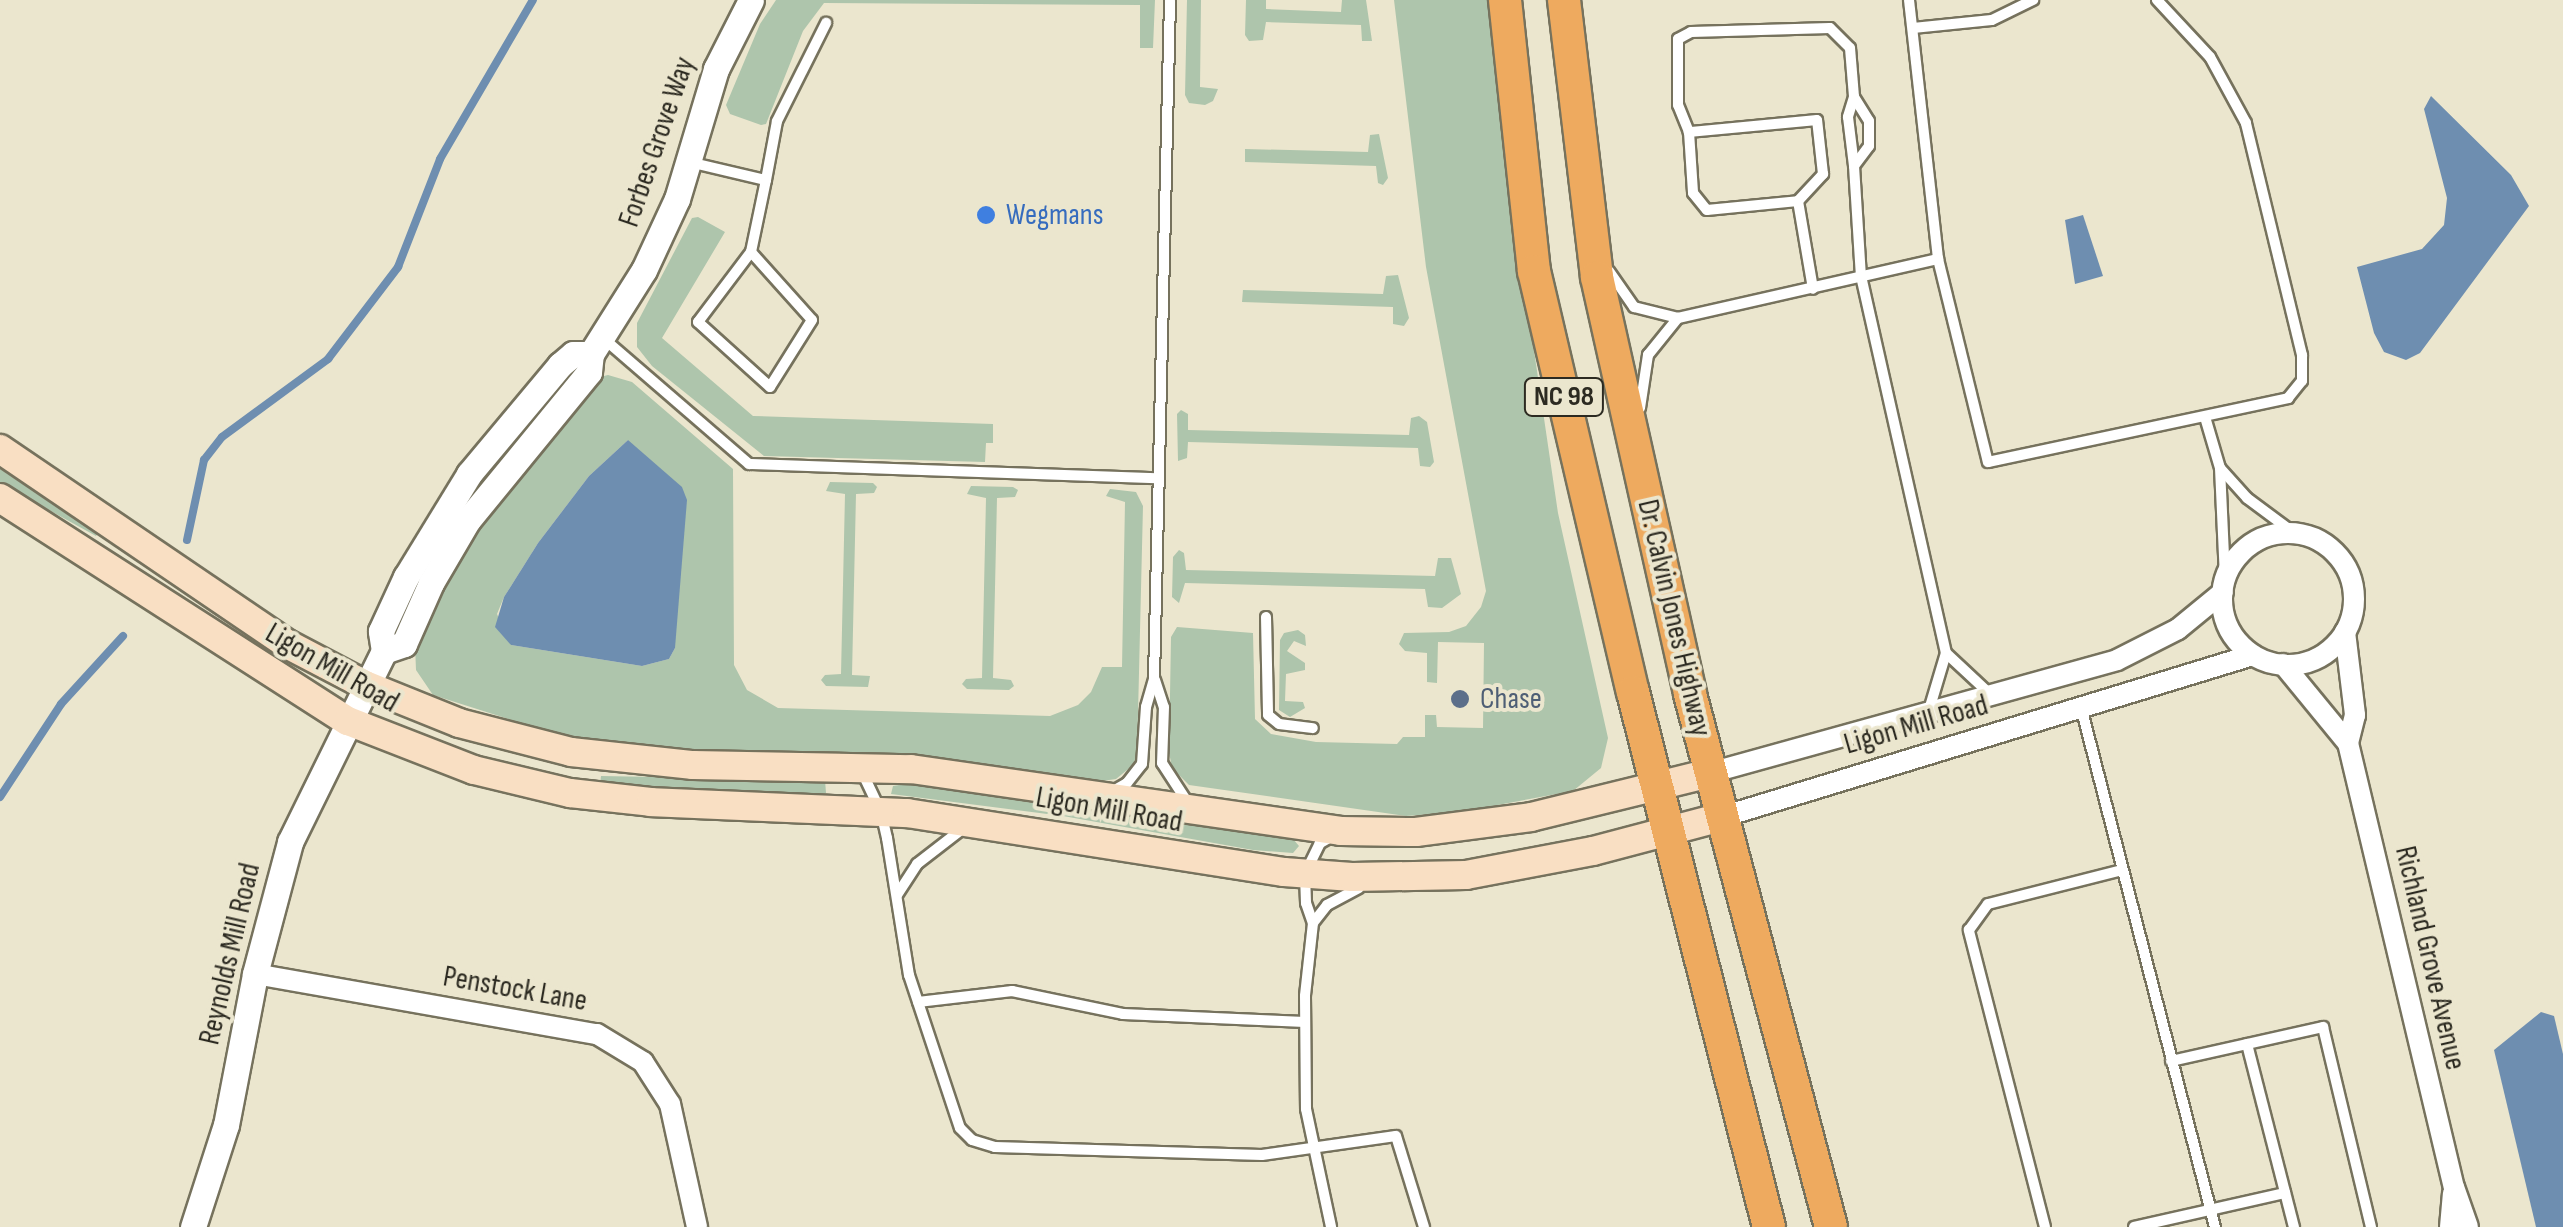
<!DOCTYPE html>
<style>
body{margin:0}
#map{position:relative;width:2563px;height:1227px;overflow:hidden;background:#ebe6ce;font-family:"Sofia Sans Condensed",sans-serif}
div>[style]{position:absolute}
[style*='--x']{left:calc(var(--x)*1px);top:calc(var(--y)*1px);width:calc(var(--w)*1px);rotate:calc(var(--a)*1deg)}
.green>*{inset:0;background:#aec5ac}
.water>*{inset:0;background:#6e8eb0}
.stream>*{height:8px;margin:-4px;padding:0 4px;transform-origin:4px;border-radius:4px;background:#6e8eb0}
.roads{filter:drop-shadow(2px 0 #76725d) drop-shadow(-2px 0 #76725d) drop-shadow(0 2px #76725d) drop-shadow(0 -2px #76725d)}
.service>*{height:10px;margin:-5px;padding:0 5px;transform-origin:5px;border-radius:5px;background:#fff}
.minor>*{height:20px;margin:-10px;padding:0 10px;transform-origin:10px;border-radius:10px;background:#fff}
.minor>.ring{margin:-10px;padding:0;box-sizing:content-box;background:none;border:20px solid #fff;border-radius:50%}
.tertiary>*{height:25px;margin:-12.5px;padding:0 12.5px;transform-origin:12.5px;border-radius:12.5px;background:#fff}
.secondary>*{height:28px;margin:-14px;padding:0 14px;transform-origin:14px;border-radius:14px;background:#f9dfc3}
.trunk>*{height:32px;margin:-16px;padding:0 16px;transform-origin:16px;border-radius:16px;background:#eeaa5f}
.dots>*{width:28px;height:28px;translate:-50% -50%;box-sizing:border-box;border:5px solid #ebe6ce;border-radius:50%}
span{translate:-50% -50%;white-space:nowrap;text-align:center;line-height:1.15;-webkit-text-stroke:8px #ebe6ce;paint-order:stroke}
.shield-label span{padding:2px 8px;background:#ebe6ce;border:2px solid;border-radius:8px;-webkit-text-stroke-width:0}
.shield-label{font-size:28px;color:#2c2a21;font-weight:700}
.street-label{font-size:30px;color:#2c2a21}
.shop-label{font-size:30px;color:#366cbe}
.left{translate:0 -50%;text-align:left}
.service-label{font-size:30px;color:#4e5e75}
</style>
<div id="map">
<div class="green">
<div style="clip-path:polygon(776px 0,1155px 0,1153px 48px,1140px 48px,1140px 5px,824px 3px,803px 31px,766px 124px,761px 125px,730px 114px,726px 105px,760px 24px)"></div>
<div style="clip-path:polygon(1187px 0,1201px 0,1200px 87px,1218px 89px,1213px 101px,1205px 105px,1189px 103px,1185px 95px)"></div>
<div style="clip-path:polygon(1246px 0,1266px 0,1266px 9px,1341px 12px,1342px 0,1366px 0,1372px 41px,1362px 41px,1361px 25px,1266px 22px,1263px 40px,1249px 41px,1245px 35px)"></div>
<div style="clip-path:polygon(1394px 0,1489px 0,1509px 181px,1558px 513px,1608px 738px,1601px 768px,1573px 791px,1460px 812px,1406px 816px,1189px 785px,1172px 768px,1169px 752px,1171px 637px,1177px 627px,1253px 633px,1255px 719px,1271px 734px,1316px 742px,1397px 744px,1403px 737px,1425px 737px,1425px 715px,1436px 715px,1437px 727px,1483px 728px,1484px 643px,1438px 642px,1437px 683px,1427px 682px,1427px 653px,1405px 651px,1399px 644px,1404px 633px,1449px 632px,1466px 626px,1481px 607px,1486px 591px,1426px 267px)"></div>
<div style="clip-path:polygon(1379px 134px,1388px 178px,1383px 185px,1378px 183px,1376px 166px,1245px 162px,1245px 149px,1368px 152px,1370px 135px)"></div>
<div style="clip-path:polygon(698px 217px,725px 232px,662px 338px,753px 416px,993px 424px,993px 443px,986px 443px,985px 462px,764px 456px,652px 366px,637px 347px,637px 323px,692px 218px)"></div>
<div style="clip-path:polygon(1398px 275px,1409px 318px,1404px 326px,1393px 324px,1393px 307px,1242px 302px,1243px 290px,1383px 294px,1386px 276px)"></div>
<div style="clip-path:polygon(evenodd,608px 375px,632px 382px,733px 469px,734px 665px,747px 690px,778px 708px,1050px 716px,1078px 705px,1091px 692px,1102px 667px,1122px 667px,1125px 502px,1106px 496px,1110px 489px,1136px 492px,1143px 506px,1137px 756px,1132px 766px,1116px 779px,1102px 781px,913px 757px,666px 750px,571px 739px,433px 695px,416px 670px,415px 645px,472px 529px,596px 378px,608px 375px,628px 440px,675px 648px,669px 659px,642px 666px,511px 645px,497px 614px,504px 597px,538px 543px,589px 476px,628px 440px)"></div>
<div style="clip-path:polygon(1181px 410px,1188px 414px,1188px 430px,1409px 435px,1411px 418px,1419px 416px,1427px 422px,1434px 462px,1430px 467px,1420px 466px,1418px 448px,1188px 442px,1187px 458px,1178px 461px,1177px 414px)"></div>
<div style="clip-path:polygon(0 465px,100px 530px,96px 536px,0 483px)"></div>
<div style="clip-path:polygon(830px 482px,873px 483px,877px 487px,874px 493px,856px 494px,852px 675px,870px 676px,868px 687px,826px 686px,821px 680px,825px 675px,841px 674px,845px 494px,826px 491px)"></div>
<div style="clip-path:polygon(971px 486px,1013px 487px,1018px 490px,1015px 497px,997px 498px,993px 678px,1011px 680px,1014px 686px,1009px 690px,967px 689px,962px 684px,966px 679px,982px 678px,986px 498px,967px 494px)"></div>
<div style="clip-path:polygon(1179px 550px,1184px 553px,1186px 570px,1435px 576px,1438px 558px,1451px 558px,1461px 594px,1442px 608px,1428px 607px,1425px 589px,1185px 583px,1179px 603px,1172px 597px,1173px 557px)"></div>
<div style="clip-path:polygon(1298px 630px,1305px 635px,1306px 646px,1294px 641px,1287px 651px,1305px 663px,1305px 670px,1286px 674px,1285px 701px,1303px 702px,1305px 708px,1290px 717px,1279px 710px,1280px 640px,1284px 633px)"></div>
<div style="clip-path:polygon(601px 776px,825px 780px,826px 793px,720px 793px,600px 785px)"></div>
<div style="clip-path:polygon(911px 783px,1064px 800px,1293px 839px,1299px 846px,1293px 853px,1253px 850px,1063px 816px,891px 794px,893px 786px)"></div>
</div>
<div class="water">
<div style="clip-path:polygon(2431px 96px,2511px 175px,2529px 206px,2420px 353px,2406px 360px,2384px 352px,2374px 333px,2357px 267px,2422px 249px,2444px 225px,2447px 198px,2424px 109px)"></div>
<div style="clip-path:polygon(2083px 215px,2103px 276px,2075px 284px,2065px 220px)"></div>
<div style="clip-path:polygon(628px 440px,682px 487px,687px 500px,675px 648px,669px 659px,642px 666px,511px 645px,495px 627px,504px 597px,538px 543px,589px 476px)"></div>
<div style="clip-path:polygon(2541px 1012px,2554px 1016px,2563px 1054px,2563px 1227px,2536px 1227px,2494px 1050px)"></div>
</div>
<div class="stream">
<div style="--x:187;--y:540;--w:82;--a:-78"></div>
<div style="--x:204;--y:460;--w:29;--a:-52"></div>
<div style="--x:222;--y:437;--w:132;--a:-36.3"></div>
<div style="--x:328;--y:359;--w:116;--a:-52.7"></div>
<div style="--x:398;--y:267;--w:116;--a:-68.7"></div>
<div style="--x:440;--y:159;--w:184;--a:-59.7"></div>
<div style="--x:0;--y:797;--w:111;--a:-56.7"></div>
<div style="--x:61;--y:704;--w:92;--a:-47.6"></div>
</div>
<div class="roads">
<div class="service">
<div style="--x:1909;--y:0;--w:261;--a:83.6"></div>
<div style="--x:1938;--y:259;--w:209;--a:76.2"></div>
<div style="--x:1988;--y:462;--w:307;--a:-12"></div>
<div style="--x:2288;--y:398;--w:22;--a:-51"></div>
<div style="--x:2302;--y:381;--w:26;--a:-90"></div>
<div style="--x:2302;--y:355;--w:239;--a:-103.6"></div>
<div style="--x:2246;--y:123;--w:75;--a:-118.6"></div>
<div style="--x:2210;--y:57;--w:78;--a:-132.9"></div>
<div style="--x:1913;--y:28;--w:79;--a:-5.8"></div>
<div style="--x:1992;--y:20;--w:46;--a:-26"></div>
<div style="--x:1854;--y:97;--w:21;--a:107"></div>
<div style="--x:1848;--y:117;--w:49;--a:83"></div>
<div style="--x:1689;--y:132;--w:29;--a:-112"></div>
<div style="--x:1678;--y:105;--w:66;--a:-90"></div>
<div style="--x:1678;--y:39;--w:15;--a:-28"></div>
<div style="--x:1691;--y:32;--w:139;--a:-1.6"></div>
<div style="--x:1830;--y:28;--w:28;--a:45"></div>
<div style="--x:1850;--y:48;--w:49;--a:85.3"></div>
<div style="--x:1854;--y:97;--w:28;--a:58"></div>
<div style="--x:1869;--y:121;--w:25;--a:90"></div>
<div style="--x:1869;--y:146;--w:25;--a:127"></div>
<div style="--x:1854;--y:166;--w:110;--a:86.4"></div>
<div style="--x:1861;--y:276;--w:386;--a:77.3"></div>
<div style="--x:1946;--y:653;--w:60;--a:43"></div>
<div style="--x:689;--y:162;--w:79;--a:13.2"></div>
<div style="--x:766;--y:180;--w:74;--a:101.8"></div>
<div style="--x:751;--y:252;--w:91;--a:48.1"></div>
<div style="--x:812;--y:320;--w:79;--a:122.1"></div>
<div style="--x:770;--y:387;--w:97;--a:-137.9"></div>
<div style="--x:698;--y:322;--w:88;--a:-52.9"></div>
<div style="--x:766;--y:180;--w:60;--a:-79.4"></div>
<div style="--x:777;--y:121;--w:110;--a:-63.4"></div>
<div style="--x:1798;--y:201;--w:37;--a:-47"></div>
<div style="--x:1823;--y:174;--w:54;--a:-96.3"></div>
<div style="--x:1817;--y:120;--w:129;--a:174.6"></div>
<div style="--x:1689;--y:132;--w:61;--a:86.2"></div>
<div style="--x:1693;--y:193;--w:22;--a:51"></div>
<div style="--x:1707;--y:210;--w:91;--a:-5.6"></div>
<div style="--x:1798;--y:201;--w:89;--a:80.3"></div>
<div style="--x:1609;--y:271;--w:44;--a:55.2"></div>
<div style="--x:1634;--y:307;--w:45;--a:14"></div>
<div style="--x:1678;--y:318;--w:267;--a:-12.8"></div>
<div style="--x:603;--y:338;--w:193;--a:40.8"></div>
<div style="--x:749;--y:464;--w:410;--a:2"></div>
<div style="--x:1640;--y:408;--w:54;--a:-81.4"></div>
<div style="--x:1648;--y:355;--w:48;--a:-51"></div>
<div style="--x:2205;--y:417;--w:53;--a:73.6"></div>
<div style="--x:2220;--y:468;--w:111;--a:87.4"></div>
<div style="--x:2221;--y:469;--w:39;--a:48"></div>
<div style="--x:2247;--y:498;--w:57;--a:36.5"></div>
<div style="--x:1266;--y:617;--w:98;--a:88.8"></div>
<div style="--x:1268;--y:715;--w:14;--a:39"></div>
<div style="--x:1279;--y:724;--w:34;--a:7"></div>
<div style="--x:1155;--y:680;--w:28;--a:72"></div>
<div style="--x:1164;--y:707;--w:56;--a:92"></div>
<div style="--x:1162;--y:763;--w:48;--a:57"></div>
<div style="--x:1929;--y:710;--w:59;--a:-73.4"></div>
<div style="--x:2082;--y:711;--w:533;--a:75.55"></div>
<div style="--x:863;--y:774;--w:42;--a:64.7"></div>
<div style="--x:881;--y:812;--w:27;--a:77"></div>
<div style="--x:887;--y:838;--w:139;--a:80.9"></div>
<div style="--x:909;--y:975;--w:161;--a:71.6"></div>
<div style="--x:960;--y:1128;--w:17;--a:45"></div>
<div style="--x:972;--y:1140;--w:24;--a:17"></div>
<div style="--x:995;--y:1147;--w:267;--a:1.7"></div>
<div style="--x:1262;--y:1155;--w:135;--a:-8.1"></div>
<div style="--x:1396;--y:1136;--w:95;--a:72.9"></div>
<div style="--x:1113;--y:791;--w:16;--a:-30"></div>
<div style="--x:1127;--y:783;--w:24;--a:-52"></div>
<div style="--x:1142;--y:764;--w:57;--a:-86"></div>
<div style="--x:1146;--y:707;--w:29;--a:-74"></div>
<div style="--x:1154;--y:679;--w:679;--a:-88.65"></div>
<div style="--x:1331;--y:837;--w:13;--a:151"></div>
<div style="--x:1320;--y:843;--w:34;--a:116"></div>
<div style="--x:1305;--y:874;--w:29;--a:88"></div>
<div style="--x:1306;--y:903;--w:21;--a:71"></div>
<div style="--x:1313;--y:923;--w:73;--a:96.3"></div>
<div style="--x:1305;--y:996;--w:113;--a:89.5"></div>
<div style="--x:1306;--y:1109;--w:121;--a:78"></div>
<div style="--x:897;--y:895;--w:37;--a:-57"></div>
<div style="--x:917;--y:864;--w:56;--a:-37.7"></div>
<div style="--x:1313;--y:923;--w:23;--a:-52"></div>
<div style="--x:1327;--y:905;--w:36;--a:-28"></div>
<div style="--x:918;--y:1002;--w:95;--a:-6.7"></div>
<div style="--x:1012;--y:991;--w:113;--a:11.7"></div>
<div style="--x:1123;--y:1014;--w:182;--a:2.5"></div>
<div style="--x:2247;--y:1044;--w:189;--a:75.6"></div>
<div style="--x:2171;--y:1061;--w:156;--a:-12.6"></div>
<div style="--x:2323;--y:1027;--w:206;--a:76.5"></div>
<div style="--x:2045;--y:1227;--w:307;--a:-104.4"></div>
<div style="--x:1969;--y:930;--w:32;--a:-54"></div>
<div style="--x:1988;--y:904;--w:138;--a:-14.2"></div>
<div style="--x:2134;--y:1227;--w:155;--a:-12.7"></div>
</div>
<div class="minor">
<div class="ring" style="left:2222px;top:533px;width:112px;height:112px"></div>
<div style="--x:2345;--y:632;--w:84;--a:83.1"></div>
<div style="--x:2355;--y:715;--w:29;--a:104"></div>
<div style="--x:2348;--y:743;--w:456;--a:76.6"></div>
<div style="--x:2454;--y:1187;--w:42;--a:70.7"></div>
<div style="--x:2283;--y:664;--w:102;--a:50.6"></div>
<div style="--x:1710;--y:773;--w:422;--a:-15.5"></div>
<div style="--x:2117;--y:660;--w:68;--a:-26.9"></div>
<div style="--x:2178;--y:629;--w:58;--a:-39.4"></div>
<div style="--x:1722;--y:817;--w:555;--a:-16.97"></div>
<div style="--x:255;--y:974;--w:347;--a:10"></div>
<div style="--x:597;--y:1034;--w:54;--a:31.3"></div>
<div style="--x:643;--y:1062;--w:50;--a:57.3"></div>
<div style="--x:670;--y:1104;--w:126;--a:77.6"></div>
<div style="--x:2450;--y:1227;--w:33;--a:-85"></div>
</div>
<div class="tertiary">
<div style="--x:384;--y:651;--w:21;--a:-19"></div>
<div style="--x:404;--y:644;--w:67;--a:-66.1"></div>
<div style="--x:431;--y:583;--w:73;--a:-59.6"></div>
<div style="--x:468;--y:520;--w:191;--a:-50.7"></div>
<div style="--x:589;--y:372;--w:18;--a:-84"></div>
<div style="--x:591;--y:354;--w:99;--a:-57.8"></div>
<div style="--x:644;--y:270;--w:78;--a:-65.1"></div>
<div style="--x:677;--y:199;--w:136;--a:-73.3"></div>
<div style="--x:716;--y:69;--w:77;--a:-63.1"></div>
<div style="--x:193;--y:1227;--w:107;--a:-72.1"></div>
<div style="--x:226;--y:1125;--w:154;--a:-79.1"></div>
<div style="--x:255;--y:974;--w:137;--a:-75.1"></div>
<div style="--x:290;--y:842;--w:213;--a:-63.8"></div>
<div style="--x:384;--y:651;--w:20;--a:-99"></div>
<div style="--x:381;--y:631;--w:60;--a:-65.2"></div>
<div style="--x:406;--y:577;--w:121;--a:-58.5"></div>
<div style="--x:469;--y:474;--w:142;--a:-50.1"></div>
<div style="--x:560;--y:365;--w:17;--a:-40"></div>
<div style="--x:573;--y:354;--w:18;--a:0"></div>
</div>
<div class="secondary">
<div style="--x:0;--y:449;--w:347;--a:34.2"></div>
<div style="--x:287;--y:644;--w:88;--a:27.7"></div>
<div style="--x:365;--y:685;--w:101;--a:22"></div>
<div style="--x:459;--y:723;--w:116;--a:14.5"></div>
<div style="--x:571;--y:752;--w:123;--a:6.1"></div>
<div style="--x:693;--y:765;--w:218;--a:1.1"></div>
<div style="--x:911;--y:769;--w:434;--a:8.2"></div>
<div style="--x:1341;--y:831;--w:75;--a:0.8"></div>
<div style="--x:1416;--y:832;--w:116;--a:-7.4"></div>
<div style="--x:1531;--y:817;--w:184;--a:-13.8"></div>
<div style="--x:0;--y:498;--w:413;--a:32.7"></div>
<div style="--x:348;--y:721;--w:135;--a:21.3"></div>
<div style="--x:474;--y:770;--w:99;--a:13.5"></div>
<div style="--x:570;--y:793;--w:81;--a:6.3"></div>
<div style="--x:651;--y:802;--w:256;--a:2.5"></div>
<div style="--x:907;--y:813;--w:382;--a:8.9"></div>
<div style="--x:1284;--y:872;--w:68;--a:4.2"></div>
<div style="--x:1352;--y:877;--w:114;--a:-1"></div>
<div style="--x:1466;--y:875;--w:129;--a:-10.7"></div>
<div style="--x:1593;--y:851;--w:133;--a:-14.8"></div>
</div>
<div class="trunk">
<div style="--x:1505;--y:0;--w:273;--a:83.9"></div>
<div style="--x:1534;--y:271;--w:432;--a:76.8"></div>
<div style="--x:1633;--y:692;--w:552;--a:75.74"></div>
<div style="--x:1564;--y:0;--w:279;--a:83.2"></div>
<div style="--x:1597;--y:277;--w:427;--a:77.4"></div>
<div style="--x:1690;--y:694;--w:551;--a:75.18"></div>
</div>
</div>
<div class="dots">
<div style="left:986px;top:215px;background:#3f7fe0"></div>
<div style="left:1460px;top:699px;background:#5c6f8a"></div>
</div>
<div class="shield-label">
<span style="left:1564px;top:397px">NC 98</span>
</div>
<div class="street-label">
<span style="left:657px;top:142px;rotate:-71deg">Forbes Grove Way</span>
<span style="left:1674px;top:618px;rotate:77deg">Dr. Calvin Jones Highway</span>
<span style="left:332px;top:668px;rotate:30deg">Ligon Mill Road</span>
<span style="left:1916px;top:725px;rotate:-16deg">Ligon Mill Road</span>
<span style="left:1109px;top:810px;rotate:10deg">Ligon Mill Road</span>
<span style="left:230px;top:954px;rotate:-77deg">Reynolds Mill Road</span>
<span style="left:2430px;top:958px;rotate:77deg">Richland Grove Avenue</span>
<span style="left:515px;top:989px;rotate:10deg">Penstock Lane</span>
</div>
<div class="shop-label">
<span class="left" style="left:1006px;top:215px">Wegmans</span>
</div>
<div class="service-label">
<span class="left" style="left:1480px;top:699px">Chase</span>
</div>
</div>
